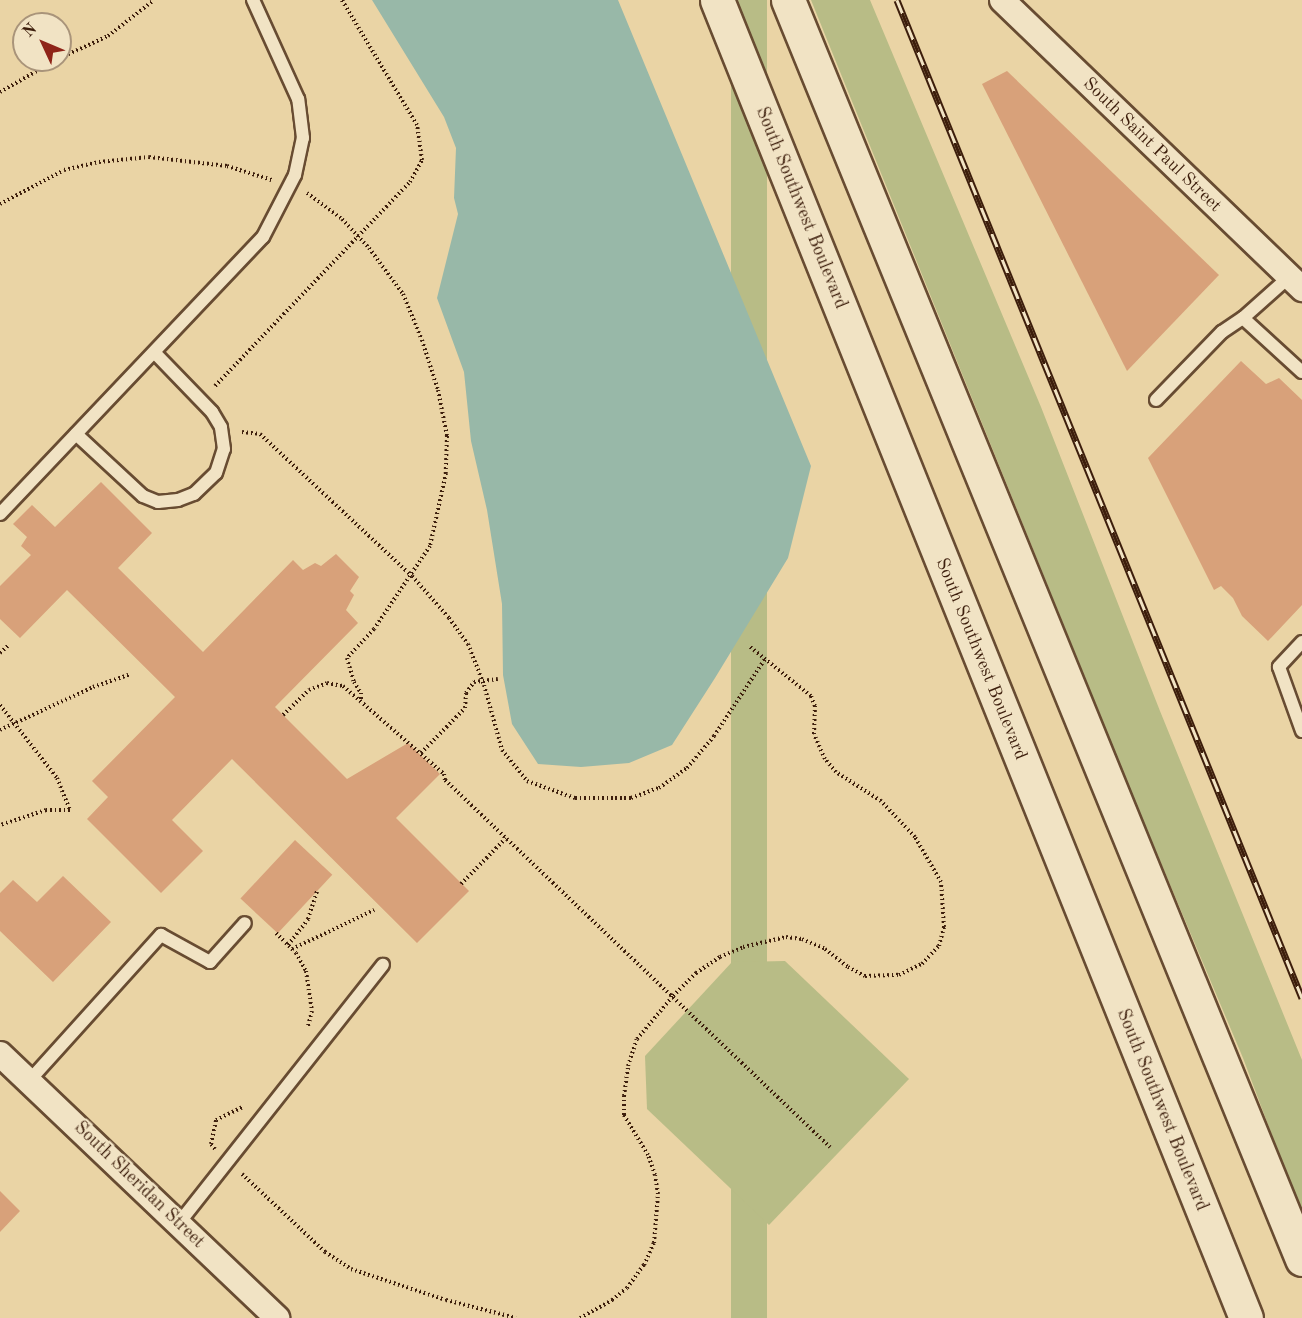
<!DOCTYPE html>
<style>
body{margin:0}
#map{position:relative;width:1302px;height:1318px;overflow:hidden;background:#ead4a5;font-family:"Old Standard TT",serif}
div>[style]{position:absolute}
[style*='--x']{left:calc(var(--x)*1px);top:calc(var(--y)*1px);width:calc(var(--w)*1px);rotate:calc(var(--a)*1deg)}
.green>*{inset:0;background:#b8bc86;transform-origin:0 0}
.water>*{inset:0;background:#98b8a8}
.building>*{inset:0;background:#d8a17a;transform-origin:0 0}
.path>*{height:4px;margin-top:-2px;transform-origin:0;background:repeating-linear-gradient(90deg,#3d1e0c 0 1.5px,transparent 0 4.5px)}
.roads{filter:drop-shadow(2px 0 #684c32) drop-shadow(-2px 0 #684c32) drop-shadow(0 2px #684c32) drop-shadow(0 -2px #684c32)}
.service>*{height:12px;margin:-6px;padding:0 6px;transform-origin:6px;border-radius:6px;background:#f1e3c4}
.minor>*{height:24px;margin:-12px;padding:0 12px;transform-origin:12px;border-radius:12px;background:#f1e3c4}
.secondary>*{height:33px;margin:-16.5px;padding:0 16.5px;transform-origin:16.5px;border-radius:16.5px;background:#f1e3c4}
.rail>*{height:7px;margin-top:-3.5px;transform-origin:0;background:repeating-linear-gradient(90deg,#f1e3c4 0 14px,#3d1e0c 0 28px);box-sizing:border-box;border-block:2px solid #3d1e0c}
span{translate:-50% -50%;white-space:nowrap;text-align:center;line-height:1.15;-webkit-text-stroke:4.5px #f1e3c4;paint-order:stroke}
.street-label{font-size:18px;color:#3d1e0c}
.north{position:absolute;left:12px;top:12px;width:60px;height:60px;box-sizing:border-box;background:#f1e3c4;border:2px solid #a9947a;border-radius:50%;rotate:314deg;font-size:16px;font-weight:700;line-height:24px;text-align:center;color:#3d1e0c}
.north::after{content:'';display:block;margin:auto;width:21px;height:27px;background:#8f2418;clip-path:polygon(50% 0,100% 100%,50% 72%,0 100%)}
</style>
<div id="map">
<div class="green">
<div style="left:731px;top:0;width:36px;height:1422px"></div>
<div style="clip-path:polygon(811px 0,870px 0,1041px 407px,1160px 711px,1302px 1060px,1302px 1215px,1243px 1058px,1134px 799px)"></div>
<div style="clip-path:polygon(785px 961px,909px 1079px,769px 1225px,647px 1109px,645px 1056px,732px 962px)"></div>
</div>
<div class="water">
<div style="clip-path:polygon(372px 0,618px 0,811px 466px,788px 558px,715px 678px,672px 745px,629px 763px,581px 767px,538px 764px,512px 724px,503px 675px,502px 604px,487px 510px,471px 441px,464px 372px,437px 298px,458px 214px,454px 198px,456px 148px,444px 117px)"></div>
</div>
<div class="building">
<div style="clip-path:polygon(1007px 71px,1219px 275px,1127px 371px,982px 84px)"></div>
<div style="clip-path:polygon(1241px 361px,1266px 384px,1279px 378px,1302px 400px,1302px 605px,1268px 641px,1242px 616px,1233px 598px,1221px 586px,1214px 590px,1148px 458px)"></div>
<div style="clip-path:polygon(101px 482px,152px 533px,118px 568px,203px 652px,293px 560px,303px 570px,315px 563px,321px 566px,336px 554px,359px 577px,350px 591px,354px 595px,346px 610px,358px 623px,275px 707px,347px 779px,408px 743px,440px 774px,396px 818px,469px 891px,417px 943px,232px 759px,172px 820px,203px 851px,161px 893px,87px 819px,108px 797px,92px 781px,175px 697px,67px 590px,20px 638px,0 619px,0 586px,31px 555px,21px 546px,27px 537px,13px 524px,32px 505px,55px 527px)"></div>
<div style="left:295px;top:840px;width:51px;height:80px;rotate:43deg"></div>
<div style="clip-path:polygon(63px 876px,111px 922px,53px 982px,0 931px,0 893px,13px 880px,37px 902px)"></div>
<div style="clip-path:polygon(0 1191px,20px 1211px,0 1232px)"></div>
</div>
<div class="path">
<div style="--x:60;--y:58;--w:53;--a:-24.6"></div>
<div style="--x:108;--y:36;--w:58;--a:-38"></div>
<div style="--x:0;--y:92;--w:64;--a:-29.7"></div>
<div style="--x:307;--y:193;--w:44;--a:36.6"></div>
<div style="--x:342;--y:219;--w:40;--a:47"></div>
<div style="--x:369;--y:248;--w:57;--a:53.5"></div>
<div style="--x:403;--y:294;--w:50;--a:67.6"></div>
<div style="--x:422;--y:340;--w:52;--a:72.3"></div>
<div style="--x:438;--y:390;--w:47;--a:78.9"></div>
<div style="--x:447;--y:436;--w:37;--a:92"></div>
<div style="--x:446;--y:473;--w:75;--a:102.4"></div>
<div style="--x:430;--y:546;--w:100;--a:124"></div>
<div style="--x:374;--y:629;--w:40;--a:133"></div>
<div style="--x:347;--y:658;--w:25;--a:74"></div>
<div style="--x:354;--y:682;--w:13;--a:58"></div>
<div style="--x:361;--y:693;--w:8;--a:90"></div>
<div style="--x:0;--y:204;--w:72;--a:-28"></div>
<div style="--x:64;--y:170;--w:36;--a:-13"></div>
<div style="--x:99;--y:162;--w:50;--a:-5.7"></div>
<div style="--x:149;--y:157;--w:79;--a:6.6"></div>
<div style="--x:227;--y:166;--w:47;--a:17.3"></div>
<div style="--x:215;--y:386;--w:282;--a:-46.3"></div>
<div style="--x:410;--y:182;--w:25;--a:-61"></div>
<div style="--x:422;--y:160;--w:35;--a:-98"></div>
<div style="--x:417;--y:125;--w:146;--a:-121"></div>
<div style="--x:242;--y:432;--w:18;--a:6"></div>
<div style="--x:260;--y:434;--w:208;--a:43.1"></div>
<div style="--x:412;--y:576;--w:56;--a:48.6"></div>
<div style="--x:449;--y:618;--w:32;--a:54"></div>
<div style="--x:468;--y:644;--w:44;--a:68.7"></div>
<div style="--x:484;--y:685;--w:67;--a:74.5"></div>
<div style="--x:502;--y:750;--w:40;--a:51"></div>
<div style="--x:527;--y:781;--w:51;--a:19.5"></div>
<div style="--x:575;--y:798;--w:56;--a:0"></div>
<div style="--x:631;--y:798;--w:30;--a:-20"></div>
<div style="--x:659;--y:788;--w:34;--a:-36"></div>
<div style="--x:687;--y:768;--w:42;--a:-49.8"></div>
<div style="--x:714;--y:736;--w:92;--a:-56.5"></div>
<div style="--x:0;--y:653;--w:13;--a:-42"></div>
<div style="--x:0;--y:705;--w:93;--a:52"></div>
<div style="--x:57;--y:778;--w:35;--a:68"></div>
<div style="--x:70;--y:810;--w:24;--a:180"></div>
<div style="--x:46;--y:810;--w:48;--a:161.9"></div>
<div style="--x:283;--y:715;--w:36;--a:-44"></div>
<div style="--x:309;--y:690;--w:19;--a:-21"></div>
<div style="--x:327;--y:683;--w:16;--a:11"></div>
<div style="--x:343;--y:686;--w:134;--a:41.1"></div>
<div style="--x:444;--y:774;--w:6;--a:81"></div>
<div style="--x:445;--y:780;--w:532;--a:43.63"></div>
<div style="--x:0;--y:730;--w:102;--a:-24.8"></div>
<div style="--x:93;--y:687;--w:40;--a:-18.9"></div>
<div style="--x:421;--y:753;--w:63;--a:-45.6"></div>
<div style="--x:465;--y:708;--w:15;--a:-86"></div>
<div style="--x:466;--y:693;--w:14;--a:-54"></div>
<div style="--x:474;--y:682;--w:24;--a:-7"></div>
<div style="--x:461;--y:884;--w:64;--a:-45.6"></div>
<div style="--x:276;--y:933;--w:28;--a:45"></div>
<div style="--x:296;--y:953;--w:21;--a:61"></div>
<div style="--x:306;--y:971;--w:40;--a:81.5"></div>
<div style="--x:312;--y:1011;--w:16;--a:105"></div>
<div style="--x:288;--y:945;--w:33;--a:-52"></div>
<div style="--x:308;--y:919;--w:29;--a:-72"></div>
<div style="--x:292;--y:949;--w:91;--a:-25.4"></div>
<div style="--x:215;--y:1149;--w:6;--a:-129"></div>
<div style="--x:211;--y:1144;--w:25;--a:-78"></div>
<div style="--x:216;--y:1120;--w:30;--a:-26"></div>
<div style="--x:242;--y:1174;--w:114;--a:43.2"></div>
<div style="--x:325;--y:1252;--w:31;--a:33"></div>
<div style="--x:351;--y:1269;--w:100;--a:18.1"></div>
<div style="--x:446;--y:1300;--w:72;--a:14.4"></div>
<div style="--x:580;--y:1318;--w:37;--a:-29"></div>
<div style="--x:612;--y:1300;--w:19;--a:-39"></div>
<div style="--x:627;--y:1288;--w:29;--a:-54"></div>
<div style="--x:644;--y:1265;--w:24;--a:-66"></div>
<div style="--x:654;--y:1243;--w:49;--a:-85.3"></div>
<div style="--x:658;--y:1194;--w:19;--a:-99"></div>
<div style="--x:655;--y:1175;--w:21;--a:-109"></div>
<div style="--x:648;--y:1155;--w:47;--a:-121"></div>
<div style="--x:624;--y:1115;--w:19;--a:-90"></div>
<div style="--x:624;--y:1096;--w:30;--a:-82"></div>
<div style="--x:628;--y:1066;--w:28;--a:-72"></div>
<div style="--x:637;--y:1039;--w:56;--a:-50.1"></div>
<div style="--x:673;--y:996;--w:33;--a:-45"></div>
<div style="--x:696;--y:973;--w:29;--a:-34"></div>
<div style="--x:720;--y:957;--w:25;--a:-23"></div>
<div style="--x:743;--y:947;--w:44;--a:-13.1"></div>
<div style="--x:786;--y:937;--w:16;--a:7"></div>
<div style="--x:802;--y:939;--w:25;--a:23"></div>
<div style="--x:825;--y:949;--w:29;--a:38"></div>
<div style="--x:848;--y:967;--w:19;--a:28"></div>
<div style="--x:865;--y:976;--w:34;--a:-2"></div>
<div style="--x:899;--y:975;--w:25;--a:-26"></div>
<div style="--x:922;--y:964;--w:25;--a:-47"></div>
<div style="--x:939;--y:946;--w:20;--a:-75"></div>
<div style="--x:944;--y:927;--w:45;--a:-93.8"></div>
<div style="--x:941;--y:882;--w:52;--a:-120"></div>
<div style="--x:915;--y:837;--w:50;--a:-133.4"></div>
<div style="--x:881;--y:801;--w:54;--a:-147.2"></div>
<div style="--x:836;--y:772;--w:17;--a:-130"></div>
<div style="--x:825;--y:759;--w:27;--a:-114"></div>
<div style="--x:814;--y:734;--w:28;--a:-88"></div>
<div style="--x:815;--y:706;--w:11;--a:-112"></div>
<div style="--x:811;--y:696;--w:80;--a:-141.1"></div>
</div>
<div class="roads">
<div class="service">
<div style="--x:1243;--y:318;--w:62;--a:-41.7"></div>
<div style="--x:1156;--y:400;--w:95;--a:-45.9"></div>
<div style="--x:1222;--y:332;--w:25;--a:-34"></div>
<div style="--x:1243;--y:318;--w:80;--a:42.5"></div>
<div style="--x:76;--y:434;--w:91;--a:42.8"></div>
<div style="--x:143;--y:496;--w:16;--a:22"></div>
<div style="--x:158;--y:502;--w:20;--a:-6"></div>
<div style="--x:178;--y:500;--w:17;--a:-21"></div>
<div style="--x:194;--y:494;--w:30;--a:-44"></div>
<div style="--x:216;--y:473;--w:25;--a:-72"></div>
<div style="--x:224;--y:449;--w:22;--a:-98"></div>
<div style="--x:221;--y:427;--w:17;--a:-121"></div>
<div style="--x:212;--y:412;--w:83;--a:-134"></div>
<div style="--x:0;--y:514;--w:382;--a:-46.5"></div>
<div style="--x:263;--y:237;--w:70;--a:-62.7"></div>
<div style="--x:295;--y:175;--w:38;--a:-78"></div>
<div style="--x:303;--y:138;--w:39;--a:-97"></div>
<div style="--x:298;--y:99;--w:109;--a:-114.4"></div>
<div style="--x:1302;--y:642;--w:34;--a:133"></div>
<div style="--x:1279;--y:667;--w:68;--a:70.2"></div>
<div style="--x:29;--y:1081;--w:197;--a:-47.9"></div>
<div style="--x:161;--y:935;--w:56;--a:28.9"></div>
<div style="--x:210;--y:962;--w:52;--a:-48.1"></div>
<div style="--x:179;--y:1223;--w:329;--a:-51.7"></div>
</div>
<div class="minor">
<div style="--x:1002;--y:0;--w:417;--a:43.9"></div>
<div style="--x:0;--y:1054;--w:383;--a:43.6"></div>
</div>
<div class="secondary">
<div style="--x:717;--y:0;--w:1420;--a:68.13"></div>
<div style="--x:788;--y:0;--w:1360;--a:67.79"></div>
</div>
</div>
<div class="rail">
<div style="--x:897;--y:0;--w:1077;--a:67.91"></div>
</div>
<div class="street-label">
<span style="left:1152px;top:145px;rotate:44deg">South Saint Paul Street</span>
<span style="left:801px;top:208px;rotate:68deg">South Southwest Boulevard</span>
<span style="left:981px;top:659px;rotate:68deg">South Southwest Boulevard</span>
<span style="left:1162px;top:1110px;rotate:68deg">South Southwest Boulevard</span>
<span style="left:139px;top:1185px;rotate:44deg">South Sheridan Street</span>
</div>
<div class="north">N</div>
</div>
